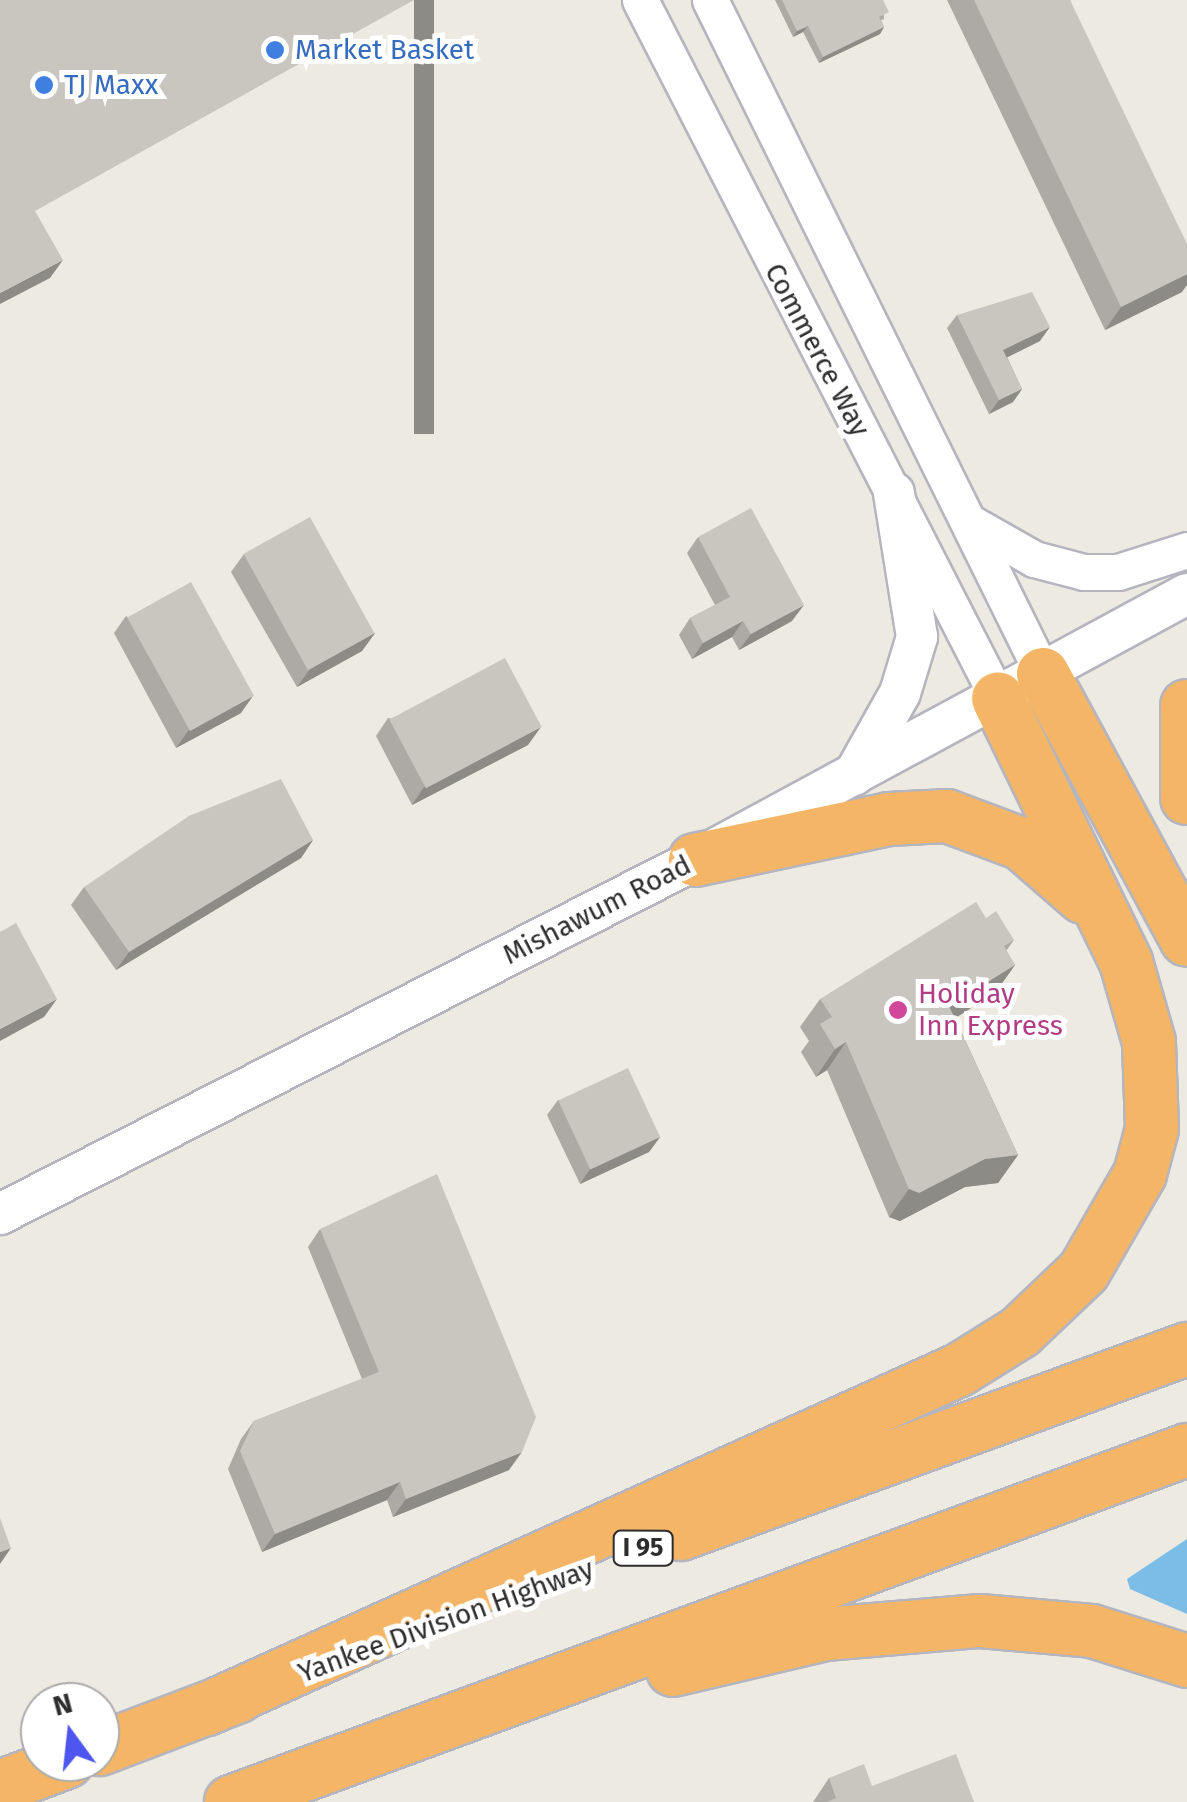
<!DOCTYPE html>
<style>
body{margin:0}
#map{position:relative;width:1187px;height:1802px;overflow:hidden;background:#edeae1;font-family:"Fira Sans",sans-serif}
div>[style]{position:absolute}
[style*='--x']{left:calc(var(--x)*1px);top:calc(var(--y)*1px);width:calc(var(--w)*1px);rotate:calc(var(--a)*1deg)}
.water>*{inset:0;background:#7cbde7}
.roads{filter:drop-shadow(2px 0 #b4b5bf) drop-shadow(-2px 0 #b4b5bf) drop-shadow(0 2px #b4b5bf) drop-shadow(0 -2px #b4b5bf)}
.tertiary>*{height:35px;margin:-17.5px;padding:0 17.5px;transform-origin:17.5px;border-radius:17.5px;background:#fff}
.secondary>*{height:40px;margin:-20px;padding:0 20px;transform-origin:20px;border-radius:20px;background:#fff}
.motorway>*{height:52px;margin:-26px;padding:0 26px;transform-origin:26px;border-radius:26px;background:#f4b666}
.wall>*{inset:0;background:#adaaa5}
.shaded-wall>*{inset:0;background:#8d8b86;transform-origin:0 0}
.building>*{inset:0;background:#c9c6c0;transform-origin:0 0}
.dots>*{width:28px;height:28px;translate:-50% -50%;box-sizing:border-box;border:5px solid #fff;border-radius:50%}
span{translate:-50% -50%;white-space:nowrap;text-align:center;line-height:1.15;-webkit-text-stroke:10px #fff;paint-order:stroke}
.shield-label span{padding:2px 8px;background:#fff;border:2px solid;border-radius:8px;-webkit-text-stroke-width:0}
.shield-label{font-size:25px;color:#2d2d2d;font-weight:700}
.shop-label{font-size:28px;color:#366cbe}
.left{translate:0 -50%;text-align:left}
.street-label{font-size:28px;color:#2d2d2d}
.hotel-label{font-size:28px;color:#b23c85}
.north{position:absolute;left:20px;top:1682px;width:100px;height:100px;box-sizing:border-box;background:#fff;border:2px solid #ababab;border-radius:50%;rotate:345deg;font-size:28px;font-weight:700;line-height:40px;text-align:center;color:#2d2d2d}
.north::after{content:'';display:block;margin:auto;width:35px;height:45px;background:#4d56ee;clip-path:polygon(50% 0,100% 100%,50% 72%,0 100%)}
</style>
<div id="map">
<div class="water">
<div style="clip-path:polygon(1187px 1539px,1187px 1614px,1130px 1589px,1127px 1579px)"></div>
</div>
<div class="roads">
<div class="tertiary">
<div style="--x:640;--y:0;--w:784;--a:62.85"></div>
<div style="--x:710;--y:0;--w:752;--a:63.71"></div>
<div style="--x:969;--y:522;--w:75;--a:29.6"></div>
<div style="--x:1034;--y:559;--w:52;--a:14.6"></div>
<div style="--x:1084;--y:572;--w:34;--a:0"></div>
<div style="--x:1118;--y:572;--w:72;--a:-17.7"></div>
</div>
<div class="secondary">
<div style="--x:854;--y:775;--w:94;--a:-60.7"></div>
<div style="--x:900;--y:693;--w:59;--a:-73.1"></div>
<div style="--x:917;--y:637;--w:146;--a:-99.1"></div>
<div style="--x:0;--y:1214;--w:780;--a:-26.99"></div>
<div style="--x:695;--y:860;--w:559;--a:-28.4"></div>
</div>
<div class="motorway">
<div style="--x:1043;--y:674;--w:302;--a:61.6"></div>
<div style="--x:1187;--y:706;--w:92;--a:90"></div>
<div style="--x:695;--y:860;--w:198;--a:-11.9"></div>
<div style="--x:889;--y:819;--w:58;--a:-3"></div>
<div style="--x:947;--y:816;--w:80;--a:20.5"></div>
<div style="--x:1022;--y:844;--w:81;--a:41"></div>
<div style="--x:681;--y:1534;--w:539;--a:-20.08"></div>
<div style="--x:673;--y:1670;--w:156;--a:-13.3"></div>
<div style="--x:825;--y:1634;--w:156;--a:-4.8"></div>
<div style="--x:980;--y:1621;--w:112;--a:5.1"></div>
<div style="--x:1092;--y:1631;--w:100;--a:17.5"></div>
<div style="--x:207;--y:1709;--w:825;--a:-24.27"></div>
<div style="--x:959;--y:1370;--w:72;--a:-31.9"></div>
<div style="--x:1020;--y:1332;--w:88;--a:-43.6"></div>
<div style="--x:1084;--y:1271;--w:112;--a:-60"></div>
<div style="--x:1140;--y:1174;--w:47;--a:-75.1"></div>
<div style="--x:1152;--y:1129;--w:87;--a:-92"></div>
<div style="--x:1149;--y:1042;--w:83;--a:-106"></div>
<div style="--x:1126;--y:962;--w:293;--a:-115.9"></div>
<div style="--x:100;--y:1749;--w:147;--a:-20.8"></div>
<div style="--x:0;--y:1787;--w:71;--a:-20.7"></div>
<div style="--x:231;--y:1802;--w:1019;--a:-20.21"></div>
</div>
</div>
<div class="wall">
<div style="clip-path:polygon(775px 0,883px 0,884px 19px,881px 20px,884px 27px,880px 34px,819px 63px,803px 32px,793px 37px)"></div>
<div style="clip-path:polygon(947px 0,1070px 0,1182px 292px,1105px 330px)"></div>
<div style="clip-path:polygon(957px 315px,1040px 341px,1007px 357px,1022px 389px,1013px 402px,989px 414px,947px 328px)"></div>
<div style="clip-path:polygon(698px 537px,792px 621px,739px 650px,732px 637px,692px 659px,679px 635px,690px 618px,715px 605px,687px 553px)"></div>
<div style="clip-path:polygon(244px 554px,375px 633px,362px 651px,297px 687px,231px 572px)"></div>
<div style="clip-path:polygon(126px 616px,241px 713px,176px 748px,114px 633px)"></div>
<div style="clip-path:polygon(388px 718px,528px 745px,412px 805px,376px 736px)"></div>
<div style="clip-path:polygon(313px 840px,301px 858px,116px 970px,71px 905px,84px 887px)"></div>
<div style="clip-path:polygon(1014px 940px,1006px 951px,1015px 965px,995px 993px,955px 1018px,1018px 1155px,998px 1183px,965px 1187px,900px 1221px,889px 1217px,827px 1070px,816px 1077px,801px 1052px,809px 1041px,800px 1027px,820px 999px)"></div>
<div style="clip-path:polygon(558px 1100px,660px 1137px,649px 1152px,580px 1184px,547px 1115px)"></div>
<div style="clip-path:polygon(320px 1229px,509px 1470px,393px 1517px,387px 1500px,262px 1552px,228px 1469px,241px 1439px,254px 1421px,362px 1379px,308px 1247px)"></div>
<div style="clip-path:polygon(829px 1778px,872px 1786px,974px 1802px,813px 1802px)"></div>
</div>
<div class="shaded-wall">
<div style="left:414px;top:0;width:20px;height:434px"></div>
<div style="clip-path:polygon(808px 26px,803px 32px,793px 37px,797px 31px)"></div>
<div style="clip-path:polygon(884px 27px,880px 34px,819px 63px,823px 57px)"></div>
<div style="clip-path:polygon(63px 260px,50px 278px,0 304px,0 293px)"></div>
<div style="clip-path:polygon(1187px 274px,1187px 285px,1182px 292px,1105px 330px,1121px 307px)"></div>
<div style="clip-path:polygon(1050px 327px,1040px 341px,994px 364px,1003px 350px)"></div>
<div style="clip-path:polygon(1022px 389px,1013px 402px,989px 414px,999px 400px)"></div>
<div style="clip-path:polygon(804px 605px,792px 621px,739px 650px,751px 634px)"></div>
<div style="clip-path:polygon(743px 621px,732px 637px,692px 659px,703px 643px)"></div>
<div style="clip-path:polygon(375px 633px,362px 651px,297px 687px,310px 669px)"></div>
<div style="clip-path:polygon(253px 696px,241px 713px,176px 748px,188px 731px)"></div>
<div style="clip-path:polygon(541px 727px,528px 745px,412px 805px,424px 787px)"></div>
<div style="clip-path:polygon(313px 840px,301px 858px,116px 970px,129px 952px)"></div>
<div style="clip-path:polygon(1015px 965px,995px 993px,930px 1034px,949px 1006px)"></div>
<div style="clip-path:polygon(57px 999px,44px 1017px,0 1041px,0 1029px)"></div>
<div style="clip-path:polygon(846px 1042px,827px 1070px,816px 1077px,835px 1049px)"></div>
<div style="clip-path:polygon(660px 1137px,649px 1152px,580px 1184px,590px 1169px)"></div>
<div style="clip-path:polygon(1018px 1155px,998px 1183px,965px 1187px,900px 1221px,889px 1217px,909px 1189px,985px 1159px)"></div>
<div style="clip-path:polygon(522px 1452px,509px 1470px,393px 1517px,406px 1499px)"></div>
<div style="clip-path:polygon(400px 1482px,387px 1500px,262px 1552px,275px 1534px)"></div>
<div style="clip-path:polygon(11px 1548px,0 1564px,0 1552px)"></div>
</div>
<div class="building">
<div style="clip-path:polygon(0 0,414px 0,35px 211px,63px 260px,0 293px)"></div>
<div style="clip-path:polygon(782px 0,883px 0,889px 12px,879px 17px,884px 27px,823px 57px,808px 26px,797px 31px)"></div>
<div style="clip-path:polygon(974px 0,1070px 0,1187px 244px,1187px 274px,1121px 307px)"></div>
<div style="clip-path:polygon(1032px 292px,1050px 327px,1003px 350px,1022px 389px,999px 400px,957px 315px)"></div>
<div style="clip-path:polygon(751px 508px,804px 605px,751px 634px,743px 621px,703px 643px,690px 618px,730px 597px,698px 537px)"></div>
<div style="left:310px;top:517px;width:133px;height:76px;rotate:61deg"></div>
<div style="left:191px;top:582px;width:130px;height:73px;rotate:61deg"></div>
<div style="left:505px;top:658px;width:78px;height:131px;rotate:62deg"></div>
<div style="clip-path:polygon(281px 779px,313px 840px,129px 952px,84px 887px,189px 816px)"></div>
<div style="clip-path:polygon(976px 902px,986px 918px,996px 911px,1014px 940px,1004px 946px,1015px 965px,949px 1006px,1018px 1155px,985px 1159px,919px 1193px,909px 1189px,846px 1042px,835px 1049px,820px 1024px,832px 1017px,820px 999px)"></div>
<div style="clip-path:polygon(16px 923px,57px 999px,0 1029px,0 932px)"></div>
<div style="left:628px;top:1068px;width:76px;height:77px;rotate:65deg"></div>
<div style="clip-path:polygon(437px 1174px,536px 1417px,522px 1452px,406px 1499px,400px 1482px,275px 1534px,240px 1451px,254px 1421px,379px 1372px,320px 1229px)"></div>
<div style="clip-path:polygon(0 1518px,11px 1548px,0 1552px)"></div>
<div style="clip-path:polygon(956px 1754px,974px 1802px,827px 1802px,836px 1798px,829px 1778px,864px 1764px,872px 1786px)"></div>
</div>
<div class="dots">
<div style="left:275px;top:50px;background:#3f7fe0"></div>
<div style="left:44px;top:85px;background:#3f7fe0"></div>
<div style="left:898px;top:1010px;background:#d1479c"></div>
</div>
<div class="shield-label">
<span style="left:643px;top:1548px">I 95</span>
</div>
<div class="shop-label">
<span class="left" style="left:295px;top:50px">Market Basket</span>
<span class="left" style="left:64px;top:85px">TJ Maxx</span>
</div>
<div class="street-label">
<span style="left:817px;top:350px;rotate:62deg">Commerce Way</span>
<span style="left:597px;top:910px;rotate:-27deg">Mishawum Road</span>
<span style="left:446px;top:1621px;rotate:-20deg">Yankee Division Highway</span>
</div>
<div class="hotel-label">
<span class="left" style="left:918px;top:1010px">Holiday<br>Inn Express</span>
</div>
<div class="north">N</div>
</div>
